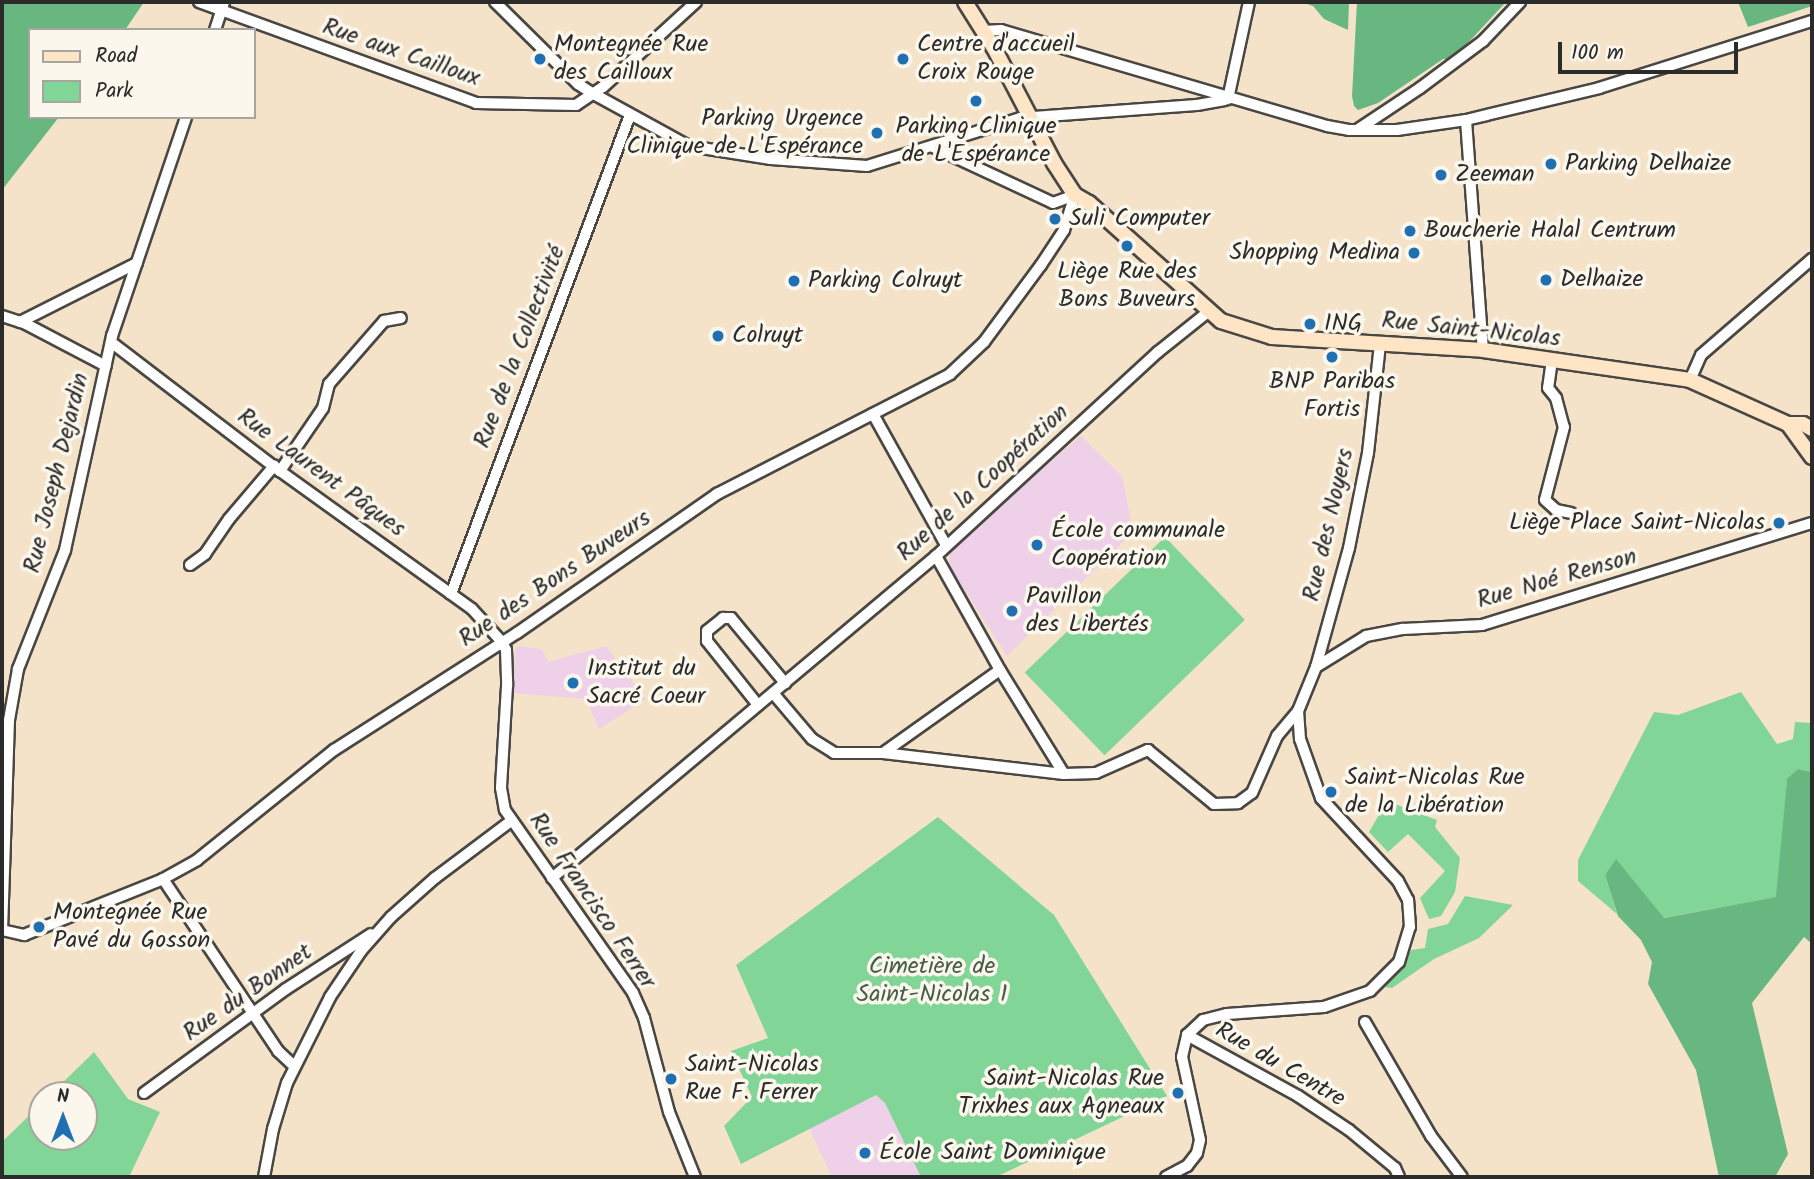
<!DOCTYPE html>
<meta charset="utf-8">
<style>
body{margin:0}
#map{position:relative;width:1814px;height:1179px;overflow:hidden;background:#f4e3c9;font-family:Kalam,sans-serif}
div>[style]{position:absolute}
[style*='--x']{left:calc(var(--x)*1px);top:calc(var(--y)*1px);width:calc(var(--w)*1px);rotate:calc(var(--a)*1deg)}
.built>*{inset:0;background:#eed0e8}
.green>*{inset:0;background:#81d597;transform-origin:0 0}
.forest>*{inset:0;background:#68b680}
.roads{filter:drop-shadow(2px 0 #494743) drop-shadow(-2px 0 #494743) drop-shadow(0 2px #494743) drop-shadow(0 -2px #494743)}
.street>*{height:10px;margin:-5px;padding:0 5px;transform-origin:5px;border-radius:5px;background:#fff}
.secondary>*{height:14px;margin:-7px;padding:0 7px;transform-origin:7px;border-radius:7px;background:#fde5c5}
.dots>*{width:19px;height:19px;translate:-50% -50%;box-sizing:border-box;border:4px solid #fbf7ec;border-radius:50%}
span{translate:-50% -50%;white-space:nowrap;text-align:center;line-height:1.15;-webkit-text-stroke:7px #fbf7ec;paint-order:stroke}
.poi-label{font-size:24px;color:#2b2b2b}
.left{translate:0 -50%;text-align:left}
.right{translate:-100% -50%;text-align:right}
.street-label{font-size:24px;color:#2b2b2b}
.park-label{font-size:24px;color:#455e4b}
.frame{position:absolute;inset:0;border:4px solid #2b2b2b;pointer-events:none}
.legend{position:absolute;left:28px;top:28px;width:228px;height:91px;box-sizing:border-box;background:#fbf7ec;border:2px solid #a8a59f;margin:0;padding:9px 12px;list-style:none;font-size:21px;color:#2b2b2b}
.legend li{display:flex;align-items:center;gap:14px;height:35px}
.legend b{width:35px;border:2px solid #a8a59f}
.north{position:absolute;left:28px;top:1081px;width:70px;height:70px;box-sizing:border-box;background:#fbf7ec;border:2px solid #a8a59f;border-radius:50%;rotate:0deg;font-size:19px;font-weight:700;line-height:28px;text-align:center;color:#2b2b2b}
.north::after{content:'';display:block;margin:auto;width:24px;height:32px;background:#1f6fb2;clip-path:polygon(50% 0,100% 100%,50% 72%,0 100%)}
.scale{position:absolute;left:1558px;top:42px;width:180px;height:32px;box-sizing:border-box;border:4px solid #2b2b2b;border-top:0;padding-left:9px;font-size:21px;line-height:24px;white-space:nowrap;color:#2b2b2b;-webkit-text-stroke:5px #fbf7ec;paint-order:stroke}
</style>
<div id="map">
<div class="built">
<div style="clip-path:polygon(1081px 436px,1122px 476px,1133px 532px,1007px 656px,949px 566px,950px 548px)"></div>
<div style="clip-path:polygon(516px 646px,542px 649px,548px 662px,606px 646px,646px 699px,599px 729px,586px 699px,512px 693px)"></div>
<div style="clip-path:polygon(876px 1095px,885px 1103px,921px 1177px,832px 1177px,809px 1128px)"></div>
</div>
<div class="green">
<div style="left:1165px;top:537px;width:115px;height:195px;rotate:46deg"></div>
<div style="clip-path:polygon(1741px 692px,1777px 744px,1793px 739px,1795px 722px,1812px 723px,1812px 772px,1798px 769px,1787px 780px,1777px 897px,1663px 918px,1616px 860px,1605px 875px,1617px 914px,1578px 881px,1578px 860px,1654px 712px,1678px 715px)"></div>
<div style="clip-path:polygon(1387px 801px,1437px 820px,1435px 827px,1460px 858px,1455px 892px,1441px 916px,1429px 919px,1420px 898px,1445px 871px,1408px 834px,1388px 852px,1369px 832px)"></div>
<div style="clip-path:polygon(938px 817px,1054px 915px,1167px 1096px,996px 1177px,921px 1177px,885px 1103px,876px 1095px,741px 1164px,724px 1126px,752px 1097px,731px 1051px,768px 1038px,736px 965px)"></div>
<div style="clip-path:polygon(1465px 896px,1513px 905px,1479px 938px,1434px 959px,1392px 988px,1385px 987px,1405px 964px,1411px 950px,1425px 948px,1428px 929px,1448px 924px)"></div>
<div style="clip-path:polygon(94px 1052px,128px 1099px,160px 1112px,129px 1177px,2px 1177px,2px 1142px,42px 1103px,42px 1137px,84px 1137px,84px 1095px,50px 1095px)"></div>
</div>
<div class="forest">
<div style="clip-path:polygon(2px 2px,144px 2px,125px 30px,30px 30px,30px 117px,59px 117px,2px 190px)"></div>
<div style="clip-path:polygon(1301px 2px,1349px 2px,1348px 30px,1324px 19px,1313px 6px)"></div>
<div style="clip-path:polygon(1357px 2px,1506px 2px,1453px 59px,1443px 59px,1378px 103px,1358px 110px,1354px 106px,1352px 96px)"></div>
<div style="clip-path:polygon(1738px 2px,1812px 2px,1812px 6px,1748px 27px)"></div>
<div style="clip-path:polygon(1798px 769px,1812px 772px,1812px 944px,1804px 937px,1752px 1003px,1788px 1154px,1775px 1177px,1719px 1177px,1696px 1070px,1648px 984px,1652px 962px,1641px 940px,1618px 916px,1605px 875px,1616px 859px,1664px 918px,1776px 897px,1787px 779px)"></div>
</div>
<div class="roads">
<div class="street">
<div style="--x:199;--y:2;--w:295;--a:20"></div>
<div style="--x:476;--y:103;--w:100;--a:1.1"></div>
<div style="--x:576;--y:105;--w:32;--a:-34"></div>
<div style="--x:603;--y:87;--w:126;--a:-42.4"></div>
<div style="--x:495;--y:2;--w:117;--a:44.7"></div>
<div style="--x:578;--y:84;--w:17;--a:33"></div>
<div style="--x:592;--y:93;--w:111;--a:28.7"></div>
<div style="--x:689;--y:146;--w:83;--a:9"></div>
<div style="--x:771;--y:159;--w:96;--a:4.2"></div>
<div style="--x:867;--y:166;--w:160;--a:-17.4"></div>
<div style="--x:1020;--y:118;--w:177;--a:-4.2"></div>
<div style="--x:1197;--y:105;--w:28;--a:-10"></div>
<div style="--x:215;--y:30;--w:29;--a:-72"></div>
<div style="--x:984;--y:31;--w:17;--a:-3"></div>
<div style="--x:1001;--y:30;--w:340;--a:16.4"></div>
<div style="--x:1327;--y:126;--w:22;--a:10"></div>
<div style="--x:1349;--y:130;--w:48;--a:0"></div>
<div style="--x:1397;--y:130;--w:70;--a:-8.2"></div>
<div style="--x:1466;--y:120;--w:137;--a:-13.5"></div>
<div style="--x:1599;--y:88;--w:223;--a:-17.5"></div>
<div style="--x:1228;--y:99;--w:99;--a:-77.8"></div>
<div style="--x:1466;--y:120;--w:231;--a:85.8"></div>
<div style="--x:1357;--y:130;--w:76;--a:-33.7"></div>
<div style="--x:1420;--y:88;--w:79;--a:-36.7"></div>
<div style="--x:1483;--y:41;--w:54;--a:-46.5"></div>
<div style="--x:933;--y:147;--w:132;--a:25"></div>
<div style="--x:1053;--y:203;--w:23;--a:-20"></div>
<div style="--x:2;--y:316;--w:25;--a:18"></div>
<div style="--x:26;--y:324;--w:90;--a:27.7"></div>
<div style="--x:20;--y:322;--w:131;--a:-26.8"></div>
<div style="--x:111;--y:342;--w:213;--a:37.4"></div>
<div style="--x:280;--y:471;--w:236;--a:35.7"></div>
<div style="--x:472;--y:609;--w:45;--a:47.7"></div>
<div style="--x:502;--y:642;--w:9;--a:63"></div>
<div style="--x:506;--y:650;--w:36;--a:88"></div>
<div style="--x:507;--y:686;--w:102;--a:93.4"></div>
<div style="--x:501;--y:788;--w:22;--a:80"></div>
<div style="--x:505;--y:810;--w:223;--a:55"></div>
<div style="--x:633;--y:993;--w:27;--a:66"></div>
<div style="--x:644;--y:1018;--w:97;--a:75.1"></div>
<div style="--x:669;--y:1112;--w:70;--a:68.2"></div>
<div style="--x:1552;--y:360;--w:28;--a:98"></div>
<div style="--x:1548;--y:388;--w:13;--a:51"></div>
<div style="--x:1556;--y:398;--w:30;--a:75"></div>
<div style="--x:1564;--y:427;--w:75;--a:104.6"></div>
<div style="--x:1545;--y:500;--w:15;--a:42"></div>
<div style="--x:1556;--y:510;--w:15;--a:11"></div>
<div style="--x:1690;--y:380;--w:27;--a:-66"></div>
<div style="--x:1701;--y:355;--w:147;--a:-40.9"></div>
<div style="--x:873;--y:414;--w:150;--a:60.9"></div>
<div style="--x:280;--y:471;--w:76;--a:-55.7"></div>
<div style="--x:323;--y:408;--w:25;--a:-76"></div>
<div style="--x:329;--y:384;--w:84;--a:-48.9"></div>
<div style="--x:384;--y:321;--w:17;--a:-10"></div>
<div style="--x:936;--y:556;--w:131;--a:60.7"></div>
<div style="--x:1000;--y:670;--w:122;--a:58.4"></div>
<div style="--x:1064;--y:774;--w:32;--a:-2"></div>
<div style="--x:1096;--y:773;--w:57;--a:-23.9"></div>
<div style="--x:1148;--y:750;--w:85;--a:39.3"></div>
<div style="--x:1214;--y:804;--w:24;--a:-2"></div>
<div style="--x:1238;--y:803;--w:17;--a:-36"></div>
<div style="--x:1252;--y:793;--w:62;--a:-66.3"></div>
<div style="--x:1277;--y:736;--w:33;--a:-50"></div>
<div style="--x:1298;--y:711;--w:48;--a:-67.8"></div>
<div style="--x:1316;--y:667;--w:123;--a:-74.5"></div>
<div style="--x:1349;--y:548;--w:97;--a:-78.7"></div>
<div style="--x:1368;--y:453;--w:110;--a:-83.7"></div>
<div style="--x:190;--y:565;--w:19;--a:-36"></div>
<div style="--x:205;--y:554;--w:42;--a:-55.6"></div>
<div style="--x:229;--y:519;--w:70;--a:-49.7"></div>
<div style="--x:451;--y:594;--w:511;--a:-69.51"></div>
<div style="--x:1316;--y:667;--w:59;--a:-31.8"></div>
<div style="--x:1366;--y:636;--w:38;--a:-11"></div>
<div style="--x:1403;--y:629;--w:79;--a:-2.9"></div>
<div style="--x:1482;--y:625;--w:345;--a:-17.2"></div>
<div style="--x:773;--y:693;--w:60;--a:49.7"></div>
<div style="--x:812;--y:739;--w:26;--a:32"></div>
<div style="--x:834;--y:753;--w:49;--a:0"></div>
<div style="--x:883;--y:753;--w:182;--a:6.6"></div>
<div style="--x:758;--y:705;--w:82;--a:-128.6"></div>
<div style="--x:707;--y:641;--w:10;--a:-90"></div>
<div style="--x:707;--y:631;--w:21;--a:-39"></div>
<div style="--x:723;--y:618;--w:8;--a:0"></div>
<div style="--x:731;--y:618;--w:85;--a:50.3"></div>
<div style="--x:883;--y:753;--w:143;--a:-35.4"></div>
<div style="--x:552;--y:878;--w:501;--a:-39.98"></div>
<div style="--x:936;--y:556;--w:301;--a:-42.6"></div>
<div style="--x:1158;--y:352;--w:64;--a:-38.7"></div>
<div style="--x:163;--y:879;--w:207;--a:56.2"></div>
<div style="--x:278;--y:1051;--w:22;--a:43"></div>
<div style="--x:2;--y:930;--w:23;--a:13"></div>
<div style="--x:24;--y:935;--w:150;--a:-21.9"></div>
<div style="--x:163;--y:879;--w:39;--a:-29"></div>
<div style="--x:197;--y:860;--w:176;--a:-38.8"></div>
<div style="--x:334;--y:750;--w:217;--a:-32.6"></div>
<div style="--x:517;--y:633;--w:244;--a:-34.8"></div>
<div style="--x:717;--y:494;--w:262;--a:-27.2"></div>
<div style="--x:950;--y:374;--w:47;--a:-43.3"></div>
<div style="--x:984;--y:342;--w:96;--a:-53.5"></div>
<div style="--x:1041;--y:265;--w:42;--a:-56.7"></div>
<div style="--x:1064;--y:230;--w:37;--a:-73"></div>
<div style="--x:2;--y:931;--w:211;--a:-88.1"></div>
<div style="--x:9;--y:720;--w:52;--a:-80"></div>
<div style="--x:18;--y:669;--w:128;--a:-68.4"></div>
<div style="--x:65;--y:550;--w:219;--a:-77.6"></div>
<div style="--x:112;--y:336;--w:231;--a:-71.3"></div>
<div style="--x:1365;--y:1022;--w:132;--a:59.9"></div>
<div style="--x:1431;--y:1136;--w:51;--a:52.9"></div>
<div style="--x:1187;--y:1035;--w:22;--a:-43"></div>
<div style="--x:1203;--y:1020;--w:25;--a:-14"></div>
<div style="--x:1227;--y:1014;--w:97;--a:-4.1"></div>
<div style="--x:1324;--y:1007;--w:49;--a:-19.2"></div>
<div style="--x:1370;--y:991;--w:41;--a:-45"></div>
<div style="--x:1399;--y:962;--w:37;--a:-73"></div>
<div style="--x:1410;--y:927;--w:27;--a:-94"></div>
<div style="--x:1408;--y:900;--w:21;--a:-118"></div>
<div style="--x:1398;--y:881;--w:113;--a:-132.9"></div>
<div style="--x:1321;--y:798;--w:63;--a:-109.6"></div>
<div style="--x:1300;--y:739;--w:28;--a:-94"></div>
<div style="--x:1187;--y:1035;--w:127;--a:28.8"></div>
<div style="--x:1298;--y:1096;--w:61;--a:33.7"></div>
<div style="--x:1349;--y:1130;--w:60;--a:39.6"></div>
<div style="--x:1395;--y:1168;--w:10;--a:66"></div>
<div style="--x:144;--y:1093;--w:176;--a:-36.2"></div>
<div style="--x:286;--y:989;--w:101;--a:-32.9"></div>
<div style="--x:264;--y:1177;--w:49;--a:-79.4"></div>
<div style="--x:273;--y:1129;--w:48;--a:-73.1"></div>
<div style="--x:287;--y:1083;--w:96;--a:-63.4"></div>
<div style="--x:330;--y:997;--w:55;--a:-56"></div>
<div style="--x:361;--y:951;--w:45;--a:-48.6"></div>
<div style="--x:391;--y:917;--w:59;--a:-41.6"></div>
<div style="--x:435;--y:878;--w:95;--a:-36.9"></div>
<div style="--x:1166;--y:1177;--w:24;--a:-28"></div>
<div style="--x:1187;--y:1166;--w:16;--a:-52"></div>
<div style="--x:1197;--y:1153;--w:13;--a:-77"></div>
<div style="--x:1200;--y:1140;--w:85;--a:-102.2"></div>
<div style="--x:1182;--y:1057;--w:23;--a:-77"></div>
</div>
<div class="secondary">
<div style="--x:965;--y:2;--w:54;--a:57.8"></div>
<div style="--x:994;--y:48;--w:130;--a:62.4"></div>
<div style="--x:1054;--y:163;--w:38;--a:57"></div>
<div style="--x:1075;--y:195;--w:16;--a:30"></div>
<div style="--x:1089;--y:203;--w:177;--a:41.8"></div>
<div style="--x:1221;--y:321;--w:53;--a:17.4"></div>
<div style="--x:1272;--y:337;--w:211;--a:3.5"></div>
<div style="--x:1483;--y:350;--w:209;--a:8.2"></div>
<div style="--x:1690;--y:380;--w:107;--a:24.2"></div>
<div style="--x:1788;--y:424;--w:15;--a:0"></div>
<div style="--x:1803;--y:424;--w:10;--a:29"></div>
<div style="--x:1788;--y:424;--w:41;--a:54"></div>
</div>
</div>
<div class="dots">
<div style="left:540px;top:59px;background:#1f6fb2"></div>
<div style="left:903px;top:59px;background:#1f6fb2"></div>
<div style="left:976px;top:101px;background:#1f6fb2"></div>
<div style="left:877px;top:133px;background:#1f6fb2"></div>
<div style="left:1551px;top:164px;background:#1f6fb2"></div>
<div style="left:1441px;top:175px;background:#1f6fb2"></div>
<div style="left:1055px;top:219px;background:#1f6fb2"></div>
<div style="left:1410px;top:231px;background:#1f6fb2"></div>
<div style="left:1127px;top:246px;background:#1f6fb2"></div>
<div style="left:1414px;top:253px;background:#1f6fb2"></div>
<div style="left:1546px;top:280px;background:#1f6fb2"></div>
<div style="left:794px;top:281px;background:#1f6fb2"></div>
<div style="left:1310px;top:324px;background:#1f6fb2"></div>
<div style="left:718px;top:336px;background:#1f6fb2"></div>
<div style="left:1332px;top:357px;background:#1f6fb2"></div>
<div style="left:1779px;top:523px;background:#1f6fb2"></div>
<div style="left:1037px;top:545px;background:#1f6fb2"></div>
<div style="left:1012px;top:611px;background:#1f6fb2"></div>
<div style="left:573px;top:683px;background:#1f6fb2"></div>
<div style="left:1331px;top:792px;background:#1f6fb2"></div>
<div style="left:39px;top:927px;background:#1f6fb2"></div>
<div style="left:671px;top:1079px;background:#1f6fb2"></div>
<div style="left:1178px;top:1093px;background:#1f6fb2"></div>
<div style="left:865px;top:1153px;background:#1f6fb2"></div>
</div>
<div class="poi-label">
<span class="left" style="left:554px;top:59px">Montegnée Rue<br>des Cailloux</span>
<span class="left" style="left:917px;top:59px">Centre d'accueil<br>Croix Rouge</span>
<span class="right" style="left:863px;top:133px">Parking Urgence<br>Clinique de L'Espérance</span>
<span style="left:976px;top:141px">Parking Clinique<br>de L'Espérance</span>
<span class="left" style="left:1565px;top:164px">Parking Delhaize</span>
<span class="left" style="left:1455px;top:175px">Zeeman</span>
<span class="left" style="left:1069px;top:219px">Suli Computer</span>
<span class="left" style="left:1424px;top:231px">Boucherie Halal Centrum</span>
<span class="right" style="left:1400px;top:253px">Shopping Medina</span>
<span style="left:1127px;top:286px">Liège Rue des<br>Bons Buveurs</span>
<span class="left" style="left:1560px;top:280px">Delhaize</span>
<span class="left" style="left:808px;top:281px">Parking Colruyt</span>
<span class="left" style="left:1324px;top:324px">ING</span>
<span class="left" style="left:732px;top:336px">Colruyt</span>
<span style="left:1332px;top:396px">BNP Paribas<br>Fortis</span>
<span class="right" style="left:1765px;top:523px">Liège Place Saint-Nicolas</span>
<span class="left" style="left:1051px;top:545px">École communale<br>Coopération</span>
<span class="left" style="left:1026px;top:611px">Pavillon<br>des Libertés</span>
<span class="left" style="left:587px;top:683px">Institut du<br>Sacré Coeur</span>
<span class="left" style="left:1345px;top:792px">Saint-Nicolas Rue<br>de la Libération</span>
<span class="left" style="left:53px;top:927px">Montegnée Rue<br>Pavé du Gosson</span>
<span class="left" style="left:685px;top:1079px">Saint-Nicolas<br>Rue F. Ferrer</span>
<span class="right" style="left:1164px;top:1093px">Saint-Nicolas Rue<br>Trixhes aux Agneaux</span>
<span class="left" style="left:879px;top:1153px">École Saint Dominique</span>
</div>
<div class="street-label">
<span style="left:401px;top:53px;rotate:19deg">Rue aux Cailloux</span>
<span style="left:1471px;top:330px;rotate:6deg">Rue Saint-Nicolas</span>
<span style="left:520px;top:347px;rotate:-69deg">Rue de la Collectivité</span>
<span style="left:57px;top:473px;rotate:-76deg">Rue Joseph Dejardin</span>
<span style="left:321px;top:473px;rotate:36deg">Rue Laurent Pâques</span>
<span style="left:983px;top:483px;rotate:-42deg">Rue de la Coopération</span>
<span style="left:1329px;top:525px;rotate:-77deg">Rue des Noyers</span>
<span style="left:555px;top:579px;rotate:-34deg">Rue des Bons Buveurs</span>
<span style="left:1557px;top:579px;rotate:-16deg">Rue Noé Renson</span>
<span style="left:592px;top:901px;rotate:56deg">Rue Francisco Ferrer</span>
<span style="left:248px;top:993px;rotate:-35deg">Rue du Bonnet</span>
<span style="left:1280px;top:1065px;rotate:30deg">Rue du Centre</span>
</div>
<div class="park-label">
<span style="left:932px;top:981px">Cimetière de<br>Saint-Nicolas 1</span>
</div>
<div class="frame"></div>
<ul class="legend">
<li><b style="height:9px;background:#fde5c5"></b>Road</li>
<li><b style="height:19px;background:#81d597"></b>Park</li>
</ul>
<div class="north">N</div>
<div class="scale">100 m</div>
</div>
